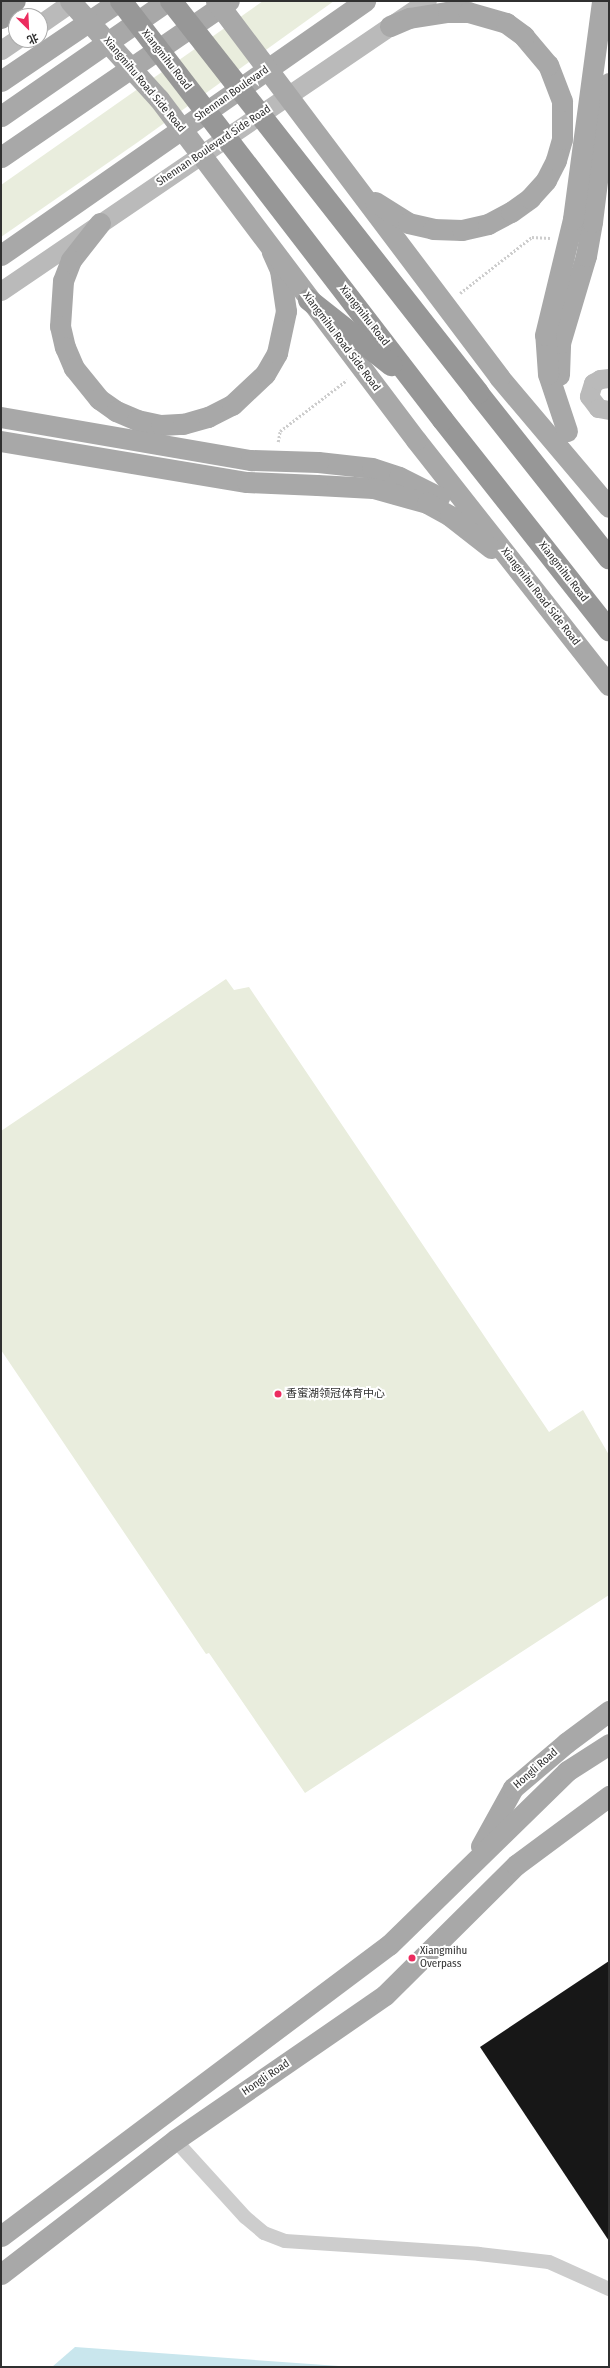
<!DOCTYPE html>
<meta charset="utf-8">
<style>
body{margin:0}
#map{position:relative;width:610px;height:2368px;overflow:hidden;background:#fff;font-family:"Fira Sans Condensed","Noto Sans SC",sans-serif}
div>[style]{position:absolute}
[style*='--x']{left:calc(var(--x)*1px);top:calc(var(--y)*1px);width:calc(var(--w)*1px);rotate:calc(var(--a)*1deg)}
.green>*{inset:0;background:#e9eddd}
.water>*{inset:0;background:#c9e6ed}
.building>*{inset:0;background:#171717}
.path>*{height:2.5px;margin-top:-1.25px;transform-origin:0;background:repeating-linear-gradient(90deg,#cdcdcd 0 2px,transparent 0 4px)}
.street>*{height:14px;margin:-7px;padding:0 7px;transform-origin:7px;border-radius:7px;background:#cdcdcd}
.secondary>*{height:19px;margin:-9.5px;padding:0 9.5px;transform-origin:9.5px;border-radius:9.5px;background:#bababa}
.primary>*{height:21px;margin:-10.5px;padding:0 10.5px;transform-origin:10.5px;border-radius:10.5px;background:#a8a8a8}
.highway>*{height:22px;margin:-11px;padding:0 11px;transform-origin:11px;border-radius:11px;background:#979797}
.primary-bridge>*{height:21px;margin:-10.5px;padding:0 10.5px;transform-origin:10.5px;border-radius:10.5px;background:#a8a8a8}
.highway-bridge>*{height:22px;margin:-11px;padding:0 11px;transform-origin:11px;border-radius:11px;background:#979797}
.dots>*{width:11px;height:11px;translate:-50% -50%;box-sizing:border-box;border:2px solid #fff;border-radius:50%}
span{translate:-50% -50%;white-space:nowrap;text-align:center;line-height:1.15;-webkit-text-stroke:4px #fff;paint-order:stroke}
.street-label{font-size:11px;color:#303030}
.poi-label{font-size:11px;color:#303030}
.left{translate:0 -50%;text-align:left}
.frame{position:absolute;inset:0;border:2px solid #303030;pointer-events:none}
.north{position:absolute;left:8px;top:8px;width:40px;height:40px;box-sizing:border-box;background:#fff;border:1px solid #acacac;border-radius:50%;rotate:156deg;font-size:11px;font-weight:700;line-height:16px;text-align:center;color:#303030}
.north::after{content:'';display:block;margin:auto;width:14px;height:18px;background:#ec2c5f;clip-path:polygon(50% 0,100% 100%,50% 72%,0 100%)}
</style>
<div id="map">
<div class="green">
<div style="clip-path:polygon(263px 1px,334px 1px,138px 142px,1px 237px,1px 185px)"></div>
<div style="clip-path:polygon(226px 979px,234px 990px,249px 987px,549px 1432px,583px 1410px,609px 1455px,609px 1595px,305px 1793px,209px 1653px,206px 1654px,1px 1350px,1px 1131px)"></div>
</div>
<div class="water">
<div style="clip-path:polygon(75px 2347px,353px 2367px,52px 2367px)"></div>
</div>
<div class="building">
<div style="clip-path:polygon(609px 1961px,609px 2241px,480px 2047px)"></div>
</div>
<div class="path">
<div style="--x:460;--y:293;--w:91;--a:-37.9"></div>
<div style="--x:532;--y:237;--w:18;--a:3"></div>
<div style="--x:278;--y:442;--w:11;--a:-80"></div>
<div style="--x:280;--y:431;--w:84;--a:-37.3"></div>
</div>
<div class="street">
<div style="--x:175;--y:2140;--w:104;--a:47.7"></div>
<div style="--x:245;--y:2217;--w:25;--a:40"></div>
<div style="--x:264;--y:2233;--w:22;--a:21"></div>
<div style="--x:285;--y:2241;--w:194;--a:3.8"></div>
<div style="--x:479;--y:2254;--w:70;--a:6.5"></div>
<div style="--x:549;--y:2262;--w:66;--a:24.2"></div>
</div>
<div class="secondary">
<div style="--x:40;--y:24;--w:40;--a:-34.9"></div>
<div style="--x:1;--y:50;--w:18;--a:-34"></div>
<div style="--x:1;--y:291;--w:515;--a:-34.25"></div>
<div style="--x:609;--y:378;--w:9;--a:174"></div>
<div style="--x:600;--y:379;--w:8;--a:150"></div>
<div style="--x:593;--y:383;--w:14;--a:107"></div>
<div style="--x:589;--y:396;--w:15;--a:53"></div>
<div style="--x:598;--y:408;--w:11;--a:10"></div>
</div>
<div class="primary">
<div style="--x:390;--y:26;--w:21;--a:-23"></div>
<div style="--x:409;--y:18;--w:39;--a:-9"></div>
<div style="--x:448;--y:12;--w:20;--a:0"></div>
<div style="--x:468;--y:12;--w:40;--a:16"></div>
<div style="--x:1;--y:81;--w:143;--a:-34.1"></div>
<div style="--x:1;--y:116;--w:202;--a:-34.7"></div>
<div style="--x:1;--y:157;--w:276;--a:-34.4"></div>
<div style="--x:100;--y:223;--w:47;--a:128.1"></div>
<div style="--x:71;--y:260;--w:22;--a:111"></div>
<div style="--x:63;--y:281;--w:45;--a:93.8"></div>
<div style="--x:60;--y:326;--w:22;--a:77"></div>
<div style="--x:65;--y:347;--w:23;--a:67"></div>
<div style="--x:74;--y:368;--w:40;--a:51"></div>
<div style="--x:99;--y:399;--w:21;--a:35"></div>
<div style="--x:116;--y:411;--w:23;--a:23"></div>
<div style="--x:137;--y:420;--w:25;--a:12"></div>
<div style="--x:161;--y:425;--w:22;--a:-3"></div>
<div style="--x:183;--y:424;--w:26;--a:-16"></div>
<div style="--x:208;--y:417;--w:27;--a:-27"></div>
<div style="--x:232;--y:405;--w:45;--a:-43.2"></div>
<div style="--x:265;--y:374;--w:24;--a:-60"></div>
<div style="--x:277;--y:353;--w:43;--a:-77.9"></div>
<div style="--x:286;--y:311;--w:41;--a:-98.3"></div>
<div style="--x:280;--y:270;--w:20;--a:-114"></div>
<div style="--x:1;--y:255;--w:444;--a:-34.9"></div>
<div style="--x:499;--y:377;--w:170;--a:49.8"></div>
<div style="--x:416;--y:440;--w:312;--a:51.8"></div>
<div style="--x:318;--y:462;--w:54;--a:6.3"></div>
<div style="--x:372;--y:468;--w:28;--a:18"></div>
<div style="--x:399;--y:477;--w:45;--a:26.6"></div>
<div style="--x:317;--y:485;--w:56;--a:3.1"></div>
<div style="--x:373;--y:488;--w:56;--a:15.5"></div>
<div style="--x:427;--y:503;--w:26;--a:29"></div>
<div style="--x:450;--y:516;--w:52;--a:38"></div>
<div style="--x:481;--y:1846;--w:66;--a:-61.1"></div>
<div style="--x:513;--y:1788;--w:70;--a:-40.3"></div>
<div style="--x:566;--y:1743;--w:54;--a:-36.7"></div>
<div style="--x:1;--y:2236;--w:485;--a:-36.9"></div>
<div style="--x:389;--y:1945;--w:249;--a:-44.3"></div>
<div style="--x:567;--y:1771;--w:50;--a:-32.7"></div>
<div style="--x:1;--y:2274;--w:220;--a:-37.6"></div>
<div style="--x:175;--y:2140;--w:255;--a:-34.6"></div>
<div style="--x:385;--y:1995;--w:185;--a:-44.8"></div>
<div style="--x:516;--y:1865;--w:116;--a:-36.6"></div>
</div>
<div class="highway">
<div style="--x:1;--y:18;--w:22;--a:-51"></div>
<div style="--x:478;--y:393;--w:211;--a:51.6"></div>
<div style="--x:443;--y:420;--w:268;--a:51.7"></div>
</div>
<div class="primary-bridge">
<div style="--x:70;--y:1;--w:132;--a:47.8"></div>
<div style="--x:159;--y:99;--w:427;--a:53"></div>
<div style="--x:216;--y:1;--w:471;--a:53"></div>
<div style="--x:375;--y:202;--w:39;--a:32"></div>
<div style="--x:408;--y:223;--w:26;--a:13"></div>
<div style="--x:433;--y:229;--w:29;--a:2"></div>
<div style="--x:462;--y:230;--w:27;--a:-13"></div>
<div style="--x:488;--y:224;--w:26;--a:-28"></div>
<div style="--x:511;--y:212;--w:24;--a:-36"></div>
<div style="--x:530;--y:198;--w:24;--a:-48"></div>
<div style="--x:546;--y:180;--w:22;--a:-63"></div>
<div style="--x:556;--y:160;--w:22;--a:-74"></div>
<div style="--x:562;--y:139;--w:38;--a:-90"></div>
<div style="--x:562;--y:101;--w:39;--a:-111"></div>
<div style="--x:548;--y:65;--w:38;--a:-130"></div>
<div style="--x:524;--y:36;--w:22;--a:-144"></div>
<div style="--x:559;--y:375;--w:32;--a:-88"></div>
<div style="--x:560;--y:343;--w:91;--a:-73.4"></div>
<div style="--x:586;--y:256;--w:35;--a:-80"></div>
<div style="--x:592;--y:222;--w:140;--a:-83"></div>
<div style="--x:1;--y:417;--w:254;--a:9.8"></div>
<div style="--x:251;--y:460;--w:67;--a:1.7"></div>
<div style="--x:567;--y:431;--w:60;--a:-108.4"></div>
<div style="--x:548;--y:374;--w:39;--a:-94"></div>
<div style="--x:545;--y:335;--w:119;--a:-76.4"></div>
<div style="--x:573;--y:219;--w:220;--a:-82.4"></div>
<div style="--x:1;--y:441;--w:249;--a:9.5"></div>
<div style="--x:247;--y:482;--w:70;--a:2.5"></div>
</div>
<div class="highway-bridge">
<div style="--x:121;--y:1;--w:528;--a:52.46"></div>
<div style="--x:171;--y:1;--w:498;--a:51.9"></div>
<div style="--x:309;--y:300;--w:105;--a:38.4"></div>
</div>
<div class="dots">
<div style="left:278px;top:1394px;background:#ec2c5f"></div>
<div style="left:412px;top:1958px;background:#ec2c5f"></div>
</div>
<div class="street-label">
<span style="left:166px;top:60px;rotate:52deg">Xiangmihu Road</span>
<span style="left:144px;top:85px;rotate:50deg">Xiangmihu Road Side Road</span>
<span style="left:232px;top:94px;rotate:-35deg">Shennan Boulevard</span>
<span style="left:214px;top:146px;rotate:-34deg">Shennan Boulevard Side Road</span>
<span style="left:364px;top:316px;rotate:52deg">Xiangmihu Road</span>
<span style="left:341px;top:342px;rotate:53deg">Xiangmihu Road Side Road</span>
<span style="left:563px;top:572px;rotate:52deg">Xiangmihu Road</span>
<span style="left:540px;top:597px;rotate:52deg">Xiangmihu Road Side Road</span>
<span style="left:536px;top:1769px;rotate:-41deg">Hongli Road</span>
<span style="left:266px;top:2078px;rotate:-34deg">Hongli Road</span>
</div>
<div class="poi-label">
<span class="left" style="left:286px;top:1394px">香蜜湖领冠体育中心</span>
<span class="left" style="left:420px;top:1958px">Xiangmihu<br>Overpass</span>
</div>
<div class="frame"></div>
<div class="north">北</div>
</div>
